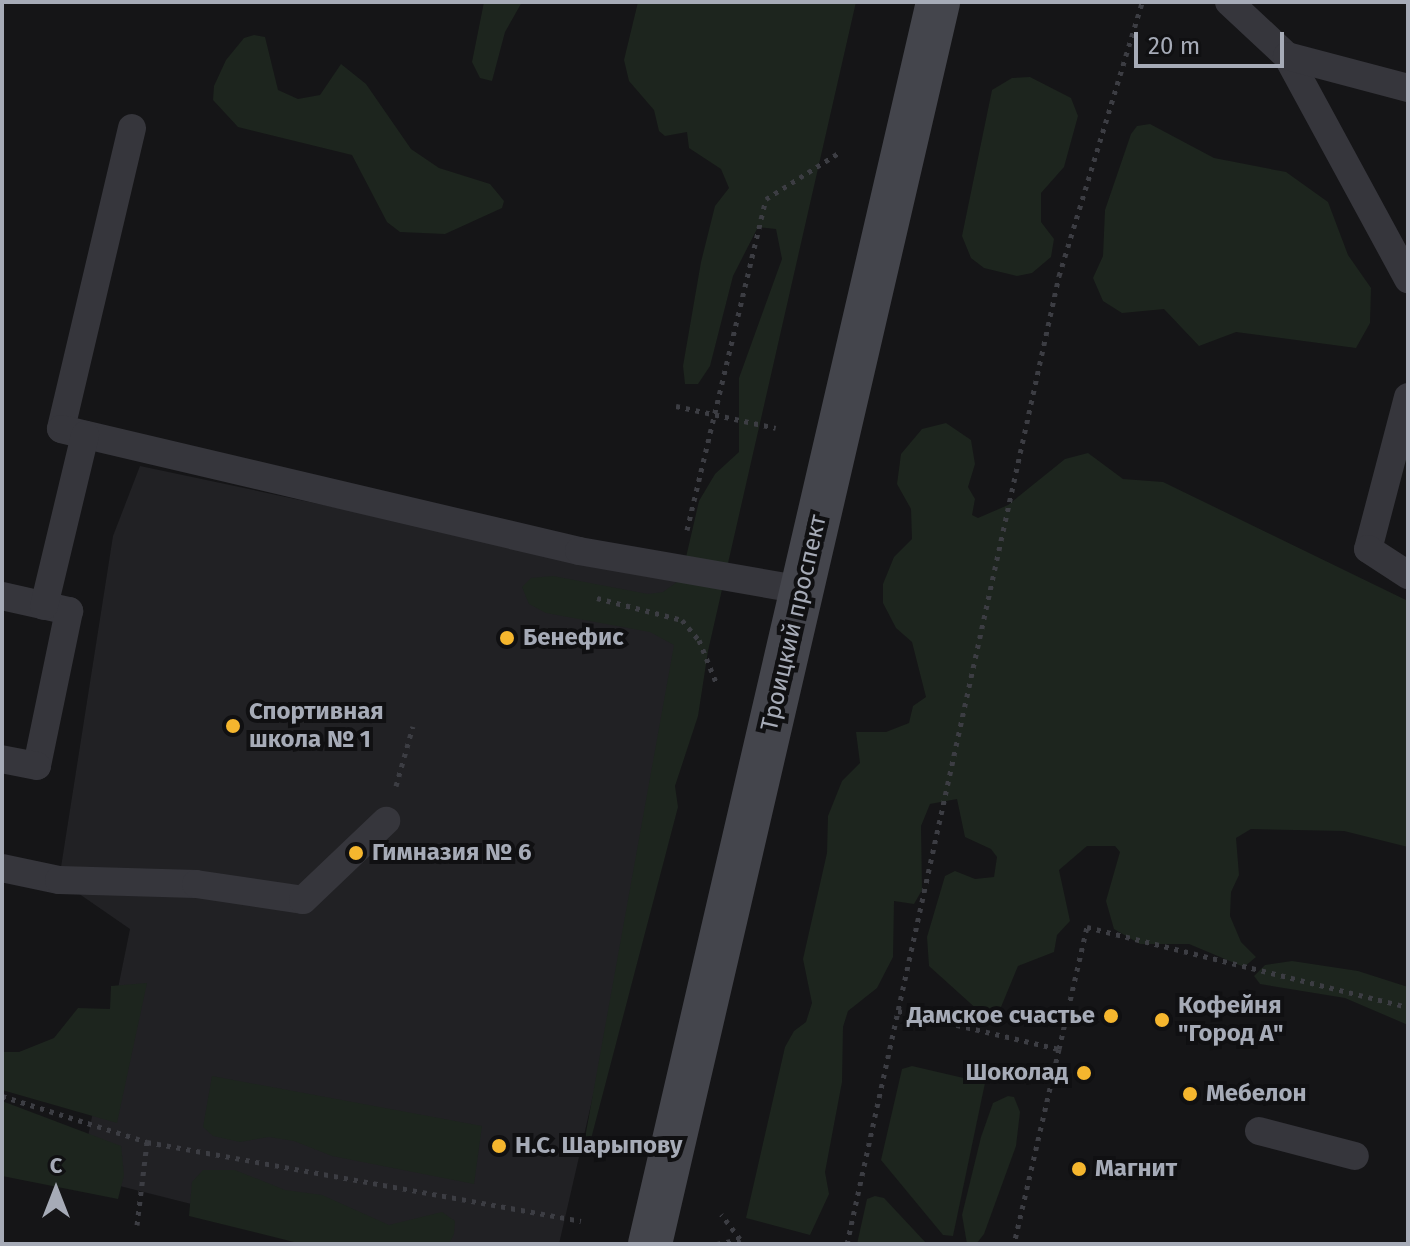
<!DOCTYPE html>
<meta charset="utf-8">
<style>
body{margin:0}
#map{position:relative;width:1410px;height:1246px;overflow:hidden;background:#151517;font-family:"Fira Sans",sans-serif}
div>[style]{position:absolute}
[style*='--x']{left:calc(var(--x)*1px);top:calc(var(--y)*1px);width:calc(var(--w)*1px);rotate:calc(var(--a)*1deg)}
.built>*{inset:0;background:#212124}
.green>*{inset:0;background:#1d251e}
.path>*{height:5px;margin-top:-2.5px;transform-origin:0;background:repeating-linear-gradient(90deg,#3c3d43 0 4px,transparent 0 10px)}
.service>*{height:28px;margin:-14px;padding:0 14px;transform-origin:14px;border-radius:14px;background:#36363c}
.secondary>*{height:44px;margin:-22px;padding:0 22px;transform-origin:22px;border-radius:22px;background:#44454c}
.dots>*{width:22px;height:22px;translate:-50% -50%;box-sizing:border-box;border:4px solid #101012;border-radius:50%}
span{translate:-50% -50%;white-space:nowrap;text-align:center;line-height:1.15;-webkit-text-stroke:8px #101012;paint-order:stroke}
.street-label{font-size:24px;color:#a6abb7}
.poi-label{font-size:24px;color:#a6abb7;font-weight:700}
.left{translate:0 -50%;text-align:left}
.right{translate:-100% -50%;text-align:right}
.frame{position:absolute;inset:0;border:4px solid #a6abb7;pointer-events:none}
.north{position:absolute;left:16px;top:1150px;width:80px;height:80px;-webkit-text-stroke:6px #101012;paint-order:stroke;rotate:0deg;font-size:22px;font-weight:700;line-height:32px;text-align:center;color:#a6abb7}
.north::after{content:'';display:block;margin:auto;width:28px;height:36px;background:#a6abb7;clip-path:polygon(50% 0,100% 100%,50% 72%,0 100%)}
.scale{position:absolute;left:1134px;top:32px;width:150px;height:36px;box-sizing:border-box;border:4px solid #a6abb7;border-top:0;padding-left:10px;font-size:24px;line-height:28px;white-space:nowrap;color:#a6abb7;-webkit-text-stroke:6px #101012;paint-order:stroke}
</style>
<div id="map">
<div class="built">
<div style="clip-path:polygon(140px 466px,710px 587px,559px 1244px,350px 1244px,80px 1176px,130px 929px,59px 880px,113px 536px)"></div>
</div>
<div class="green">
<div style="clip-path:polygon(484px 2px,522px 2px,505px 32px,492px 81px,480px 78px,472px 62px)"></div>
<div style="clip-path:polygon(638px 2px,856px 2px,708px 651px,698px 716px,675px 786px,678px 807px,591px 1139px,585px 1138px,674px 645px,650px 632px,546px 613px,529px 604px,522px 587px,531px 578px,553px 576px,648px 594px,663px 592px,681px 579px,699px 501px,715px 474px,739px 452px,739px 378px,782px 259px,776px 229px,758px 227px,733px 276px,710px 366px,698px 384px,685px 384px,683px 366px,701px 262px,715px 206px,729px 188px,721px 169px,689px 148px,687px 132px,665px 136px,659px 131px,654px 110px,629px 81px,624px 60px)"></div>
<div style="clip-path:polygon(254px 35px,265px 37px,278px 90px,298px 99px,320px 95px,341px 64px,366px 84px,411px 149px,439px 168px,490px 184px,504px 201px,502px 208px,445px 234px,400px 232px,387px 222px,352px 155px,238px 127px,213px 100px,214px 86px,226px 60px,244px 38px)"></div>
<div style="clip-path:polygon(1030px 77px,1071px 98px,1078px 116px,1064px 167px,1041px 193px,1041px 222px,1054px 239px,1051px 257px,1032px 273px,1017px 276px,984px 268px,971px 258px,962px 236px,992px 90px,1012px 78px)"></div>
<div style="clip-path:polygon(1150px 124px,1214px 158px,1286px 172px,1328px 202px,1348px 255px,1371px 288px,1370px 323px,1356px 348px,1236px 332px,1199px 346px,1164px 309px,1122px 313px,1103px 301px,1093px 278px,1103px 256px,1105px 210px,1131px 134px,1137px 126px)"></div>
<div style="clip-path:polygon(946px 423px,971px 440px,975px 464px,968px 487px,975px 499px,972px 515px,978px 518px,1008px 505px,1065px 459px,1088px 453px,1123px 479px,1163px 482px,1408px 601px,1408px 847px,1344px 831px,1251px 829px,1236px 838px,1239px 875px,1231px 892px,1230px 916px,1241px 942px,1256px 957px,1244px 967px,1189px 944px,1140px 944px,1114px 929px,1106px 901px,1120px 852px,1115px 846px,1087px 846px,1059px 870px,1070px 921px,1057px 935px,1054px 952px,1018px 966px,1001px 1007px,980px 1012px,929px 966px,927px 937px,945px 876px,955px 871px,975px 879px,994px 877px,997px 857px,991px 849px,965px 837px,957px 799px,930px 804px,921px 826px,922px 890px,914px 904px,894px 901px,893px 957px,877px 988px,848px 1011px,843px 1027px,842px 1082px,825px 1172px,829px 1194px,810px 1235px,746px 1218px,785px 1047px,794px 1031px,806px 1022px,812px 1003px,803px 959px,827px 853px,828px 816px,842px 781px,860px 763px,856px 732px,886px 732px,909px 723px,913px 706px,926px 697px,912px 642px,896px 628px,883px 603px,883px 584px,894px 557px,912px 539px,911px 509px,897px 484px,901px 454px,922px 429px)"></div>
<div style="clip-path:polygon(1292px 961px,1358px 971px,1408px 987px,1408px 1025px,1345px 998px,1260px 984px,1254px 976px,1265px 965px)"></div>
<div style="clip-path:polygon(147px 983px,117px 1123px,2px 1090px,2px 1052px,19px 1052px,54px 1038px,78px 1008px,110px 1009px,111px 986px)"></div>
<div style="clip-path:polygon(912px 1066px,985px 1083px,953px 1236px,943px 1235px,881px 1160px,902px 1069px)"></div>
<div style="clip-path:polygon(212px 1076px,482px 1126px,474px 1184px,332px 1156px,294px 1141px,269px 1137px,240px 1142px,213px 1136px,203px 1127px)"></div>
<div style="clip-path:polygon(1008px 1096px,1014px 1097px,1020px 1112px,1016px 1146px,984px 1234px,977px 1243px,967px 1244px,962px 1215px,981px 1137px,993px 1103px)"></div>
<div style="clip-path:polygon(2px 1101px,121px 1146px,124px 1175px,118px 1199px,2px 1176px)"></div>
<div style="clip-path:polygon(203px 1170px,235px 1170px,285px 1190px,322px 1195px,389px 1225px,442px 1212px,455px 1221px,454px 1234px,449px 1244px,302px 1244px,189px 1216px,192px 1182px)"></div>
<div style="clip-path:polygon(875px 1196px,884px 1198px,927px 1244px,857px 1244px,867px 1199px)"></div>
</div>
<div class="path">
<div style="--x:676;--y:406;--w:102;--a:12.4"></div>
<div style="--x:687;--y:530;--w:340;--a:-76.6"></div>
<div style="--x:766;--y:199;--w:88;--a:-32.4"></div>
<div style="--x:597;--y:598;--w:88;--a:14.5"></div>
<div style="--x:682;--y:620;--w:26;--a:50"></div>
<div style="--x:699;--y:640;--w:45;--a:68"></div>
<div style="--x:396;--y:786;--w:62;--a:-74.2"></div>
<div style="--x:898;--y:1011;--w:165;--a:13.3"></div>
<div style="--x:1059;--y:1049;--w:200;--a:103"></div>
<div style="--x:1059;--y:1049;--w:125;--a:-77.1"></div>
<div style="--x:1087;--y:927;--w:331;--a:14"></div>
<div style="--x:2;--y:1096;--w:152;--a:17.6"></div>
<div style="--x:147;--y:1142;--w:441;--a:10.3"></div>
<div style="--x:137;--y:1225;--w:84;--a:-83.1"></div>
<div style="--x:717;--y:1244;--w:24;--a:-12"></div>
<div style="--x:740;--y:1239;--w:31;--a:-127"></div>
<div style="--x:847;--y:1244;--w:991;--a:-77.65"></div>
<div style="--x:1059;--y:276;--w:286;--a:-73.1"></div>
</div>
<div class="service">
<div style="--x:1229;--y:2;--w:79;--a:43"></div>
<div style="--x:1287;--y:56;--w:254;--a:61.5"></div>
<div style="--x:1287;--y:56;--w:125;--a:14.8"></div>
<div style="--x:132;--y:128;--w:309;--a:103.3"></div>
<div style="--x:61;--y:429;--w:532;--a:13.25"></div>
<div style="--x:579;--y:551;--w:226;--a:9.9"></div>
<div style="--x:1408;--y:397;--w:157;--a:104.7"></div>
<div style="--x:1368;--y:549;--w:48;--a:33"></div>
<div style="--x:2;--y:596;--w:69;--a:12.6"></div>
<div style="--x:69;--y:611;--w:158;--a:101.7"></div>
<div style="--x:37;--y:766;--w:36;--a:-169"></div>
<div style="--x:44;--y:606;--w:176;--a:-76.5"></div>
<div style="--x:2;--y:868;--w:58;--a:11.9"></div>
<div style="--x:59;--y:880;--w:137;--a:1.7"></div>
<div style="--x:196;--y:884;--w:108;--a:8.5"></div>
<div style="--x:303;--y:900;--w:115;--a:-43.6"></div>
<div style="--x:1259;--y:1131;--w:99;--a:14.6"></div>
</div>
<div class="secondary">
<div style="--x:650;--y:1244;--w:1275;--a:-76.94"></div>
</div>
<div class="dots">
<div style="left:507px;top:638px;background:#f5b62e"></div>
<div style="left:233px;top:726px;background:#f5b62e"></div>
<div style="left:356px;top:853px;background:#f5b62e"></div>
<div style="left:1111px;top:1016px;background:#f5b62e"></div>
<div style="left:1162px;top:1020px;background:#f5b62e"></div>
<div style="left:1084px;top:1073px;background:#f5b62e"></div>
<div style="left:1190px;top:1094px;background:#f5b62e"></div>
<div style="left:499px;top:1146px;background:#f5b62e"></div>
<div style="left:1079px;top:1169px;background:#f5b62e"></div>
</div>
<div class="street-label">
<span style="left:794px;top:623px;rotate:-77deg">Троицкий проспект</span>
</div>
<div class="poi-label">
<span class="left" style="left:523px;top:638px">Бенефис</span>
<span class="left" style="left:249px;top:726px">Спортивная<br>школа № 1</span>
<span class="left" style="left:372px;top:853px">Гимназия № 6</span>
<span class="left" style="left:1178px;top:1020px">Кофейня<br>"Город А"</span>
<span class="right" style="left:1095px;top:1016px">Дамское счастье</span>
<span class="right" style="left:1068px;top:1073px">Шоколад</span>
<span class="left" style="left:1206px;top:1094px">Мебелон</span>
<span class="left" style="left:515px;top:1146px">Н.С. Шарыпову</span>
<span class="left" style="left:1095px;top:1169px">Магнит</span>
</div>
<div class="frame"></div>
<div class="north">С</div>
<div class="scale">20 m</div>
</div>
